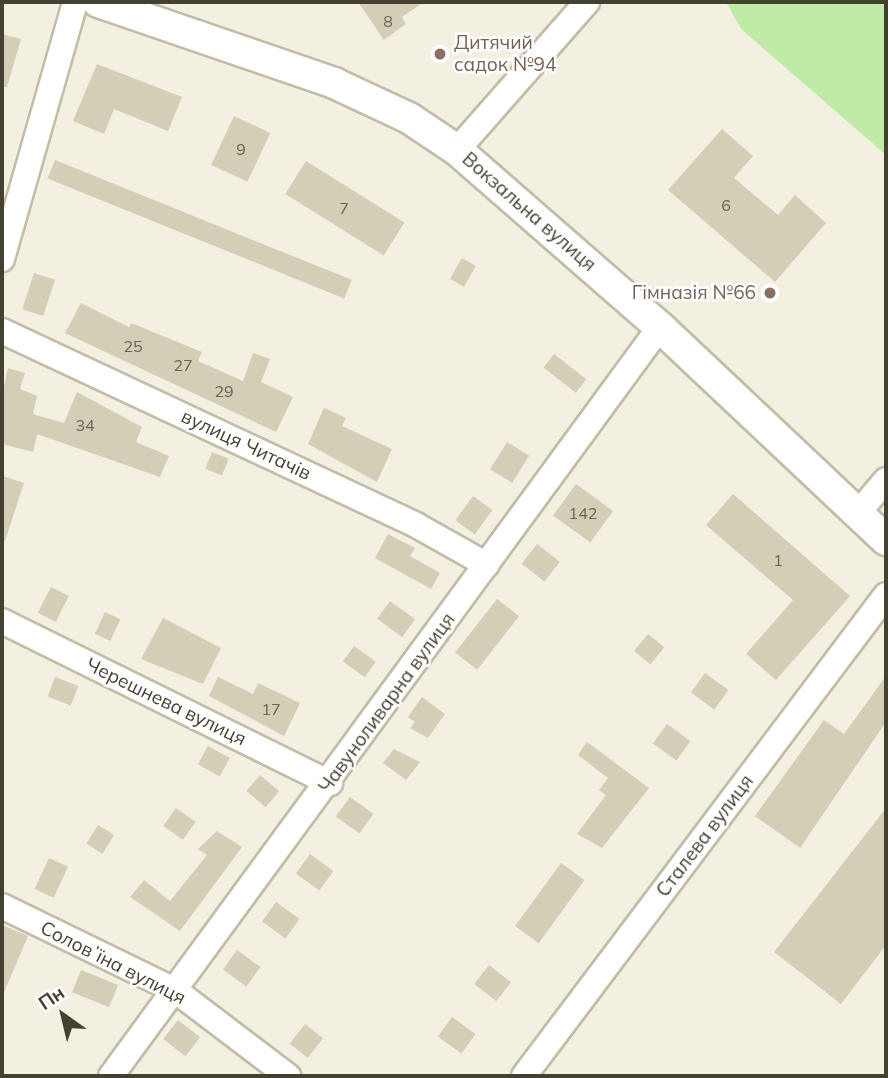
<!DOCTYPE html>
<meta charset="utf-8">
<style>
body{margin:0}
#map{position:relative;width:888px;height:1078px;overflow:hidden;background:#f3f0e2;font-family:Mulish,sans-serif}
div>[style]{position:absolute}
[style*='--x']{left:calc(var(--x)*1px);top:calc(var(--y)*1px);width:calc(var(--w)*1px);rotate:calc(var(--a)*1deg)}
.green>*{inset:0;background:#c0eba7}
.building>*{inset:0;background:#d4ceb7;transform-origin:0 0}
.roads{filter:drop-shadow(2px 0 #c1bda7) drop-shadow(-2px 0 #c1bda7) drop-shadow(0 2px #c1bda7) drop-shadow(0 -2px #c1bda7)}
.minor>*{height:24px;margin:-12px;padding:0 12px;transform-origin:12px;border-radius:12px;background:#fff}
.tertiary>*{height:30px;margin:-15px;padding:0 15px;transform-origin:15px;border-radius:15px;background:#fff}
.dots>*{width:19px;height:19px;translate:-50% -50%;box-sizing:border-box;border:4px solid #fff;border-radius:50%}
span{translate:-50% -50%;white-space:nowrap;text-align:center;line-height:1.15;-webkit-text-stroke:5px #fff;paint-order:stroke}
.number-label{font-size:16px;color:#686453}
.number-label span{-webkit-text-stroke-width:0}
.education-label{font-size:19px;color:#785e54}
.left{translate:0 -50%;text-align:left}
.right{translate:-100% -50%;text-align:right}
.street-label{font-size:19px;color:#444032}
.frame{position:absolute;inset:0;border:4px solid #444032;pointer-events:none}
.north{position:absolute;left:28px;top:980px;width:70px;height:70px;-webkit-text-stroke:5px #fff;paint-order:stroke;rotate:326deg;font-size:19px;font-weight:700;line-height:28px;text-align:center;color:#444032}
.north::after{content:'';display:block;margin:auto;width:24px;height:32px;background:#444032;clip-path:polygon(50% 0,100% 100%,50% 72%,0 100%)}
</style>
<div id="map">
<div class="green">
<div style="clip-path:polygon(726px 2px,886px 2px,886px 155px,741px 29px)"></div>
</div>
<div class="building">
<div style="clip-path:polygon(358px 2px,424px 2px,402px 17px,406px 24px,384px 40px)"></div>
<div style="clip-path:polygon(2px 34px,21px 39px,7px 87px,2px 87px)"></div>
<div style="clip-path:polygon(97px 64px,182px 97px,168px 131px,114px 109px,104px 134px,73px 121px)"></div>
<div style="left:234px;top:116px;width:40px;height:54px;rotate:25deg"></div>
<div style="clip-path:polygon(722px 129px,753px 156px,734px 178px,778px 215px,795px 195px,826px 223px,775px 282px,668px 190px)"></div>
<div style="left:55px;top:160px;width:320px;height:20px;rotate:22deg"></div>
<div style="left:306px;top:161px;width:116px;height:39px;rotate:32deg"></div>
<div style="left:462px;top:258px;width:16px;height:24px;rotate:30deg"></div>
<div style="left:34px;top:273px;width:22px;height:38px;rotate:18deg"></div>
<div style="clip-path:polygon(81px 303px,129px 327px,131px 323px,202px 352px,198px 361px,243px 381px,253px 353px,270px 359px,261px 382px,293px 397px,276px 432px,65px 333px)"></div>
<div style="left:554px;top:354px;width:41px;height:17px;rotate:38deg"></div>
<div style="clip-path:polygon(8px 368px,25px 373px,20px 389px,37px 396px,33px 414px,64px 423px,77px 392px,142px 427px,136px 442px,169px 456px,160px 477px,37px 434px,33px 452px,2px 444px,2px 395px)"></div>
<div style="clip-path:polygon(324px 408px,346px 418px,342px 426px,392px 449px,377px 482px,308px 444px)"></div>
<div style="left:507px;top:442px;width:26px;height:32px;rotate:32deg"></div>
<div style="left:212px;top:452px;width:18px;height:18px;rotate:22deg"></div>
<div style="clip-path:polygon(2px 476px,24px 483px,5px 541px,2px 540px)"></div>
<div style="left:576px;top:484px;width:46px;height:39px;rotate:36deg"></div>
<div style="clip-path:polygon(733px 494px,850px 596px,776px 680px,746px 654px,793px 600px,706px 525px)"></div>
<div style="left:473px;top:496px;width:24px;height:30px;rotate:36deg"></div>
<div style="clip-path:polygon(388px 534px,415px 548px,410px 556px,440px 573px,431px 589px,375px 558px)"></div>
<div style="left:537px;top:544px;width:29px;height:25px;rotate:38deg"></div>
<div style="left:51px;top:587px;width:20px;height:29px;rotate:27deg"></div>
<div style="left:497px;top:599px;width:28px;height:68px;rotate:38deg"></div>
<div style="left:390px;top:601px;width:31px;height:22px;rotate:36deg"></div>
<div style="left:105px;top:612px;width:17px;height:24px;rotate:25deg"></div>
<div style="clip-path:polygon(163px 618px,221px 648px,203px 684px,141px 659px)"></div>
<div style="left:648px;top:634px;width:21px;height:22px;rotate:39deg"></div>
<div style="left:354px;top:646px;width:27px;height:19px;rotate:36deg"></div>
<div style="left:705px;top:673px;width:29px;height:24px;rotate:36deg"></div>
<div style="clip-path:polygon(886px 676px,886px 722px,800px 848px,755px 816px,824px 720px,844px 734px)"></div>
<div style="left:55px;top:677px;width:25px;height:21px;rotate:21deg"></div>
<div style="clip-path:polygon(218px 677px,253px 694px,258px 683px,300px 703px,284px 736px,209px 696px)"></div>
<div style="clip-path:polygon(422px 697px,445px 714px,428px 738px,410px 728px,415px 722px,408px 717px)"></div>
<div style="left:667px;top:724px;width:29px;height:24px;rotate:36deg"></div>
<div style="clip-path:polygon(587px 742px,649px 788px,602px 848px,577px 834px,606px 795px,599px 790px,608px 778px,578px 755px)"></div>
<div style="left:208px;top:746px;width:25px;height:21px;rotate:29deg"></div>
<div style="clip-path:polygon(394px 749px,420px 762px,406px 780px,383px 763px)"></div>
<div style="left:260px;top:775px;width:25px;height:21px;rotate:40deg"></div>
<div style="left:350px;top:797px;width:29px;height:24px;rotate:36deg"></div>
<div style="left:176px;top:808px;width:24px;height:22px;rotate:35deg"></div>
<div style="clip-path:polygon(886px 808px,886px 945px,841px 1004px,774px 952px)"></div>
<div style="left:98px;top:825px;width:19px;height:22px;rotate:32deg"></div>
<div style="clip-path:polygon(217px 831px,242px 847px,180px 931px,130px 897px,144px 880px,170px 901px,207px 855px,198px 849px)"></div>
<div style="left:310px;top:854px;width:29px;height:24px;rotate:36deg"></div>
<div style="left:49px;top:858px;width:21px;height:34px;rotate:25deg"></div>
<div style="left:561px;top:863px;width:29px;height:78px;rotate:36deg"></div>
<div style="left:276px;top:902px;width:29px;height:24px;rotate:36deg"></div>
<div style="clip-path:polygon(2px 925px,28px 936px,2px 997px)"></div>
<div style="left:237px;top:950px;width:29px;height:24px;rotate:36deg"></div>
<div style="left:489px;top:965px;width:28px;height:24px;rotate:38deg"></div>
<div style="left:81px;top:970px;width:40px;height:24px;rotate:22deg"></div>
<div style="left:452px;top:1017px;width:29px;height:24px;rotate:36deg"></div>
<div style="left:178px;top:1020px;width:28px;height:24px;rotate:38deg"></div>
<div style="left:305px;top:1024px;width:23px;height:25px;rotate:38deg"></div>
</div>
<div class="roads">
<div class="minor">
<div style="--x:457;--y:150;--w:197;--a:-48.7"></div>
<div style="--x:2;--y:259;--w:267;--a:-74.1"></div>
<div style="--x:2;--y:331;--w:457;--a:25.1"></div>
<div style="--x:416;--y:525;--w:81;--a:29.4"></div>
<div style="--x:858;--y:513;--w:43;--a:-49.7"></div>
<div style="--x:2;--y:621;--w:366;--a:26.3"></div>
<div style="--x:2;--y:906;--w:194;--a:26"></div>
<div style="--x:176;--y:991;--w:141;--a:37.2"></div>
<div style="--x:111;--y:1076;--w:929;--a:-53.76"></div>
<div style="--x:524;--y:1076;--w:602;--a:-53.03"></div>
</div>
<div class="tertiary">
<div style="--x:98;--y:2;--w:250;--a:18.9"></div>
<div style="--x:334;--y:83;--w:83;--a:25"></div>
<div style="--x:409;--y:118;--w:58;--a:33.7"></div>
<div style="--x:457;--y:150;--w:269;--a:41.1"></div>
<div style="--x:660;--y:327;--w:311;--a:43.3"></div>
</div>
</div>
<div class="dots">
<div style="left:440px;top:54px;background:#8d6e63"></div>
<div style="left:770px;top:293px;background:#8d6e63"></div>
</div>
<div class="number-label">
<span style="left:388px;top:21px">8</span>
<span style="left:241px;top:149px">9</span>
<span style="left:726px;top:205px">6</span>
<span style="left:344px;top:208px">7</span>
<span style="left:133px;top:346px">25</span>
<span style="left:183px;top:365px">27</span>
<span style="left:224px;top:391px">29</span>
<span style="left:85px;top:425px">34</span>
<span style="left:583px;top:513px">142</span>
<span style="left:778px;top:560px">1</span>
<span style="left:271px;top:709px">17</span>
</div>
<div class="education-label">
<span class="left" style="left:454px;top:54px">Дитячий<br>садок №94</span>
<span class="right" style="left:756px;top:293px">Гімназія №66</span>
</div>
<div class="street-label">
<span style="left:529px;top:212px;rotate:41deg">Вокзальна вулиця</span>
<span style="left:246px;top:445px;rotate:25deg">вулиця Читачів</span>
<span style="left:166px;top:702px;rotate:26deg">Черешнева вулиця</span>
<span style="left:387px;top:703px;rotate:-54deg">Чавуноливарна вулиця</span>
<span style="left:705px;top:836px;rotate:-53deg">Сталева вулиця</span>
<span style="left:113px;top:963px;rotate:27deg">Соловʼїна вулиця</span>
</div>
<div class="frame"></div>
<div class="north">Пн</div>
</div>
